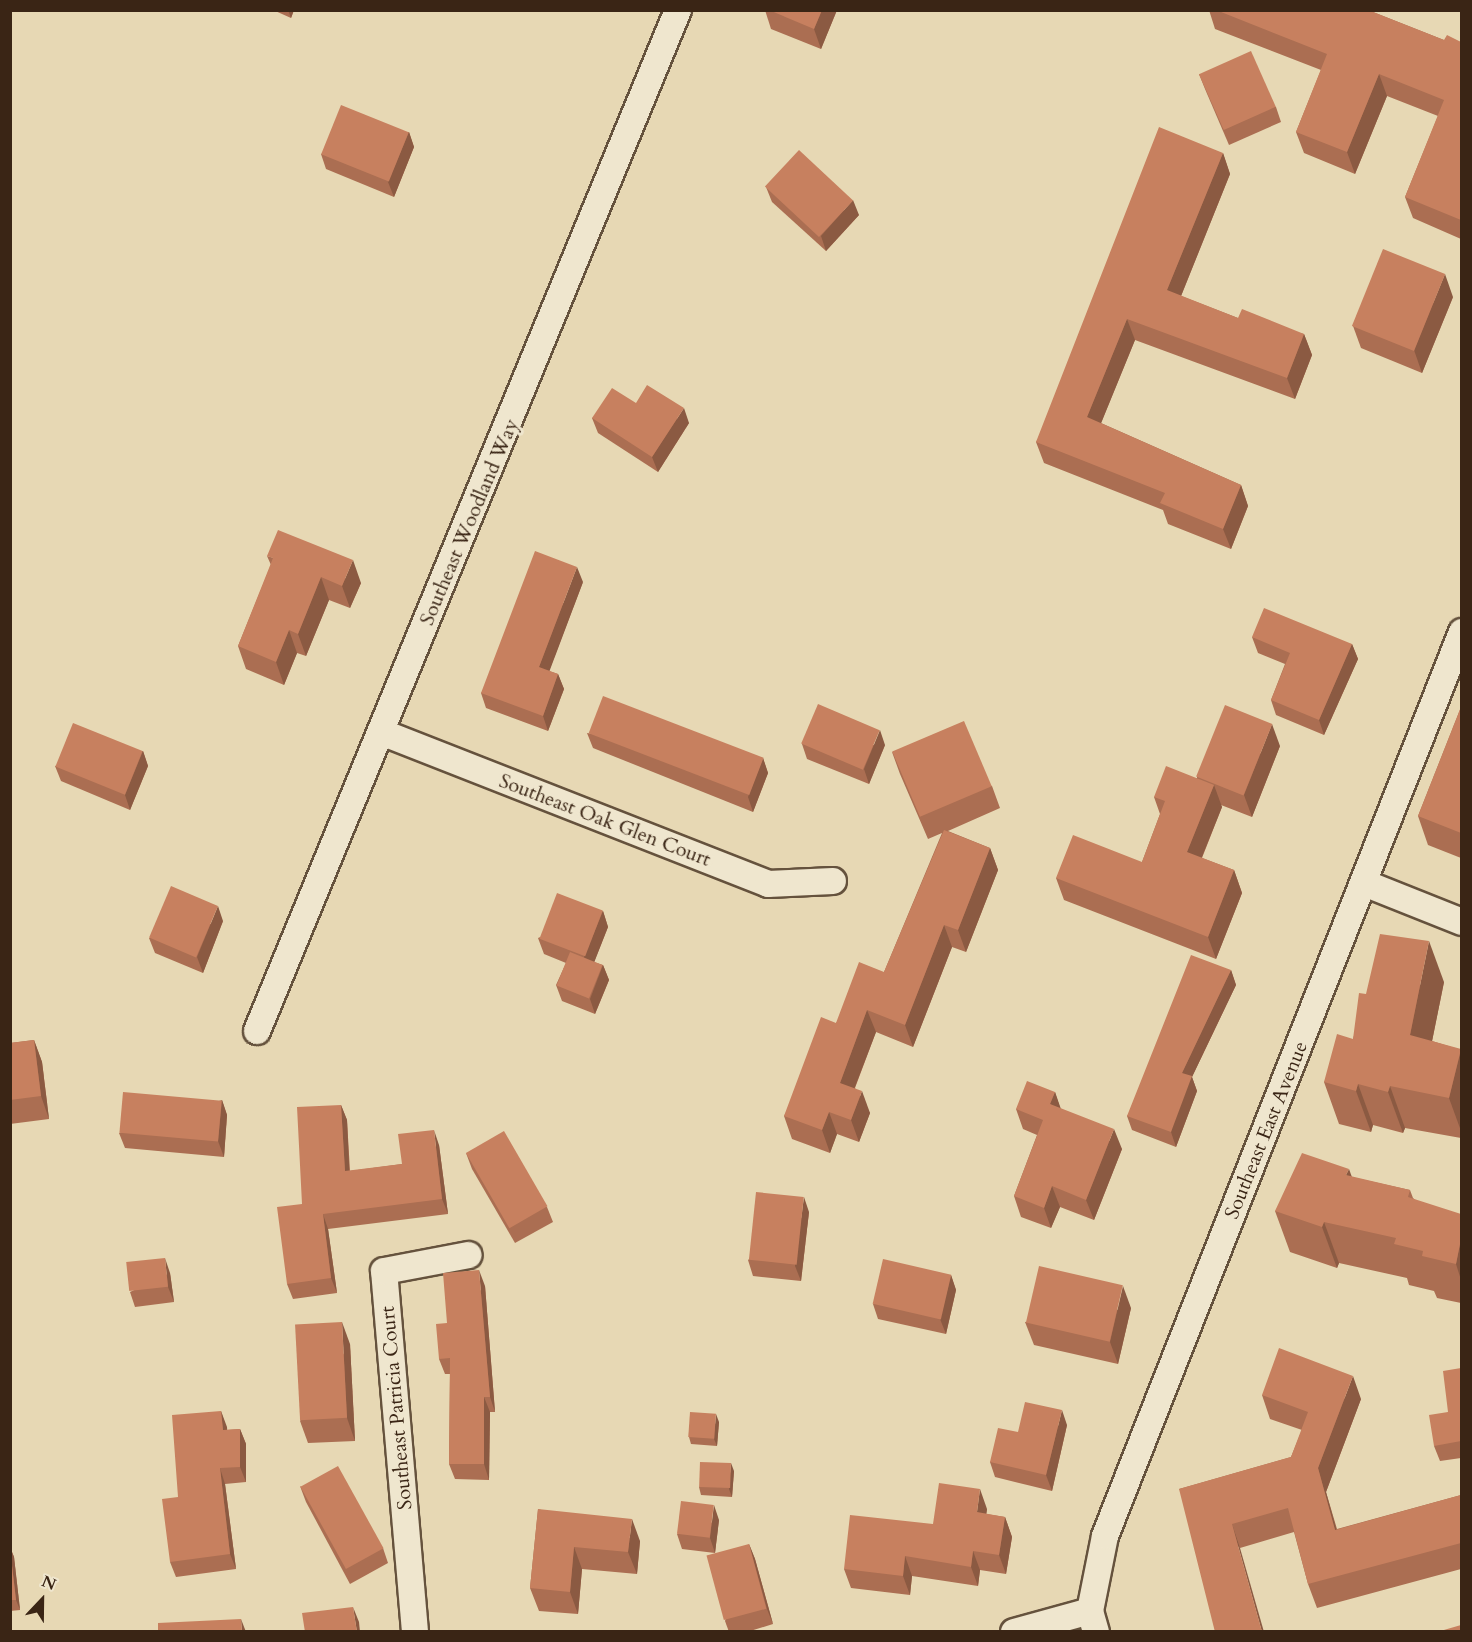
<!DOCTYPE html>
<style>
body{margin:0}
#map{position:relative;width:1472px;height:1642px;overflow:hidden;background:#e7d8b4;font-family:Cardo,serif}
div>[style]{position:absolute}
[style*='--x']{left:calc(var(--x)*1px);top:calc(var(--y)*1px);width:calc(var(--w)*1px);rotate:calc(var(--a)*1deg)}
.roads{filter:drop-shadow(2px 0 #65523d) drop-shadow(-2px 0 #65523d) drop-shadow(0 2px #65523d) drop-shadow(0 -2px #65523d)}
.minor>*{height:26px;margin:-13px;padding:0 13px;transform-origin:13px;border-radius:13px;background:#efe6ce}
.wall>*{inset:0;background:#ab6e52}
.shaded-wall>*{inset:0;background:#8b5a42}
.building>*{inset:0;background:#c7805f;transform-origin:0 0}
span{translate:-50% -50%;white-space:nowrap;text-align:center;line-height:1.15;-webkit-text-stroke:6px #efe6ce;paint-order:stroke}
.street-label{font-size:20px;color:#3a2515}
.frame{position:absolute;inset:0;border:12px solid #3a2515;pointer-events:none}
.north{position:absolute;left:12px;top:1570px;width:60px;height:60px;-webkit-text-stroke:4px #efe6ce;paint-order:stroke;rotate:22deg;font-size:16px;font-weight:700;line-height:24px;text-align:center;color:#3a2515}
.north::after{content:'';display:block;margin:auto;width:21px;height:27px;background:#3a2515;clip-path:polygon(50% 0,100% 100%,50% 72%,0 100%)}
</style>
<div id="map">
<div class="roads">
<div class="minor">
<div style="--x:381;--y:732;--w:416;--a:21.4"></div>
<div style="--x:768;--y:884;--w:65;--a:-2.6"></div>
<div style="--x:1364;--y:883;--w:105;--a:21.7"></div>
<div style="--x:257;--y:1031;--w:1104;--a:-67.59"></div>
<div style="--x:415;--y:1632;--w:362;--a:-94.9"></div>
<div style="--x:384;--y:1271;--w:86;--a:-10.7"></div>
<div style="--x:1014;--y:1632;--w:79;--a:-15.4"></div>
<div style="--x:1096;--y:1632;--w:22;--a:-106"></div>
<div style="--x:1090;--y:1611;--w:76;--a:-78.7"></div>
<div style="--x:1105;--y:1536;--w:972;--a:-68.45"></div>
</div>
</div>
<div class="wall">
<div style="clip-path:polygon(273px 10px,294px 10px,291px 18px)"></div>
<div style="clip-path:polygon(765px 10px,837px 10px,821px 49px,771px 29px)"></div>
<div style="clip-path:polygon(1209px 10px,1368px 10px,1444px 40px,1461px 42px,1461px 239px,1413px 218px,1405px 197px,1438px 116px,1387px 96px,1355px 174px,1304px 153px,1296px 132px,1321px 70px,1215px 29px)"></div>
<div style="clip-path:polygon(1199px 74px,1276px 107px,1281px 122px,1229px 145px,1205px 89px)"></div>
<div style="clip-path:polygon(409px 132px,414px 147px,394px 197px,326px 169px,321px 154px)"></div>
<div style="clip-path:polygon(1223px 153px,1230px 174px,1181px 296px,1238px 318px,1304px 334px,1312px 355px,1295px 399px,1135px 340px,1101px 423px,1241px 485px,1248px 506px,1231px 549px,1168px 524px,1163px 510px,1044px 463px,1036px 442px)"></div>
<div style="clip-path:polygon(766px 187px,859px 215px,826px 251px,772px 202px)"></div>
<div style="clip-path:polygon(1453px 297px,1422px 373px,1361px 348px,1353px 326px)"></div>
<div style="clip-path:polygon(636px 403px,689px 423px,658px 472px,598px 433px,592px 418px)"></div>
<div style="clip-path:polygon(267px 556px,361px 583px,350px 608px,329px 600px,306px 656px,297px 653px,284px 685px,246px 669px,238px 646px,271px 565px)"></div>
<div style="clip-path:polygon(583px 582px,549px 671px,558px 674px,564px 689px,548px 731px,486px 708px,481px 693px)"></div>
<div style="clip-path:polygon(1252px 637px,1352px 644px,1358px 659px,1324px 735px,1276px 715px,1271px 700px,1285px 664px,1258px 653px)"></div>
<div style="clip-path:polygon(1461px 707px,1461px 858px,1428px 845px,1418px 816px)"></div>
<div style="clip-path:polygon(587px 733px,763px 758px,768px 773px,753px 812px,593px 748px)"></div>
<div style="clip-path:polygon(802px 744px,885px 745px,869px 784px,807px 759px)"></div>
<div style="clip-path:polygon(1280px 746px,1252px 817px,1221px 805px,1222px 807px,1202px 858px,1234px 870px,1242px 893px,1216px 959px,1064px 900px,1056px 878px,1142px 862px,1160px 814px,1154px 797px,1197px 778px,1197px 777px)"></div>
<div style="clip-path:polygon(143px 751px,148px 766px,130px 810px,61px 781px,55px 766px)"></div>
<div style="clip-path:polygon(892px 752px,992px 786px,1000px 808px,948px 831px,990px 848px,998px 870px,966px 952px,952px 947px,913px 1047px,876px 1032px,855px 1088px,870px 1113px,859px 1142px,837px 1134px,830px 1153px,792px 1139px,784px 1116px,836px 1023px,884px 972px,942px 833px,928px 839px,900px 774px)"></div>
<div style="clip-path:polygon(603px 911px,608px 927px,594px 962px,603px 965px,609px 980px,595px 1014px,562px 1001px,556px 985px,566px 963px,544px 954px,538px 938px)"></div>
<div style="clip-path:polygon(223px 921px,203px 973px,155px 953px,149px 938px)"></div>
<div style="clip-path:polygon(1231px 970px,1236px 985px,1192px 1077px,1197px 1091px,1176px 1147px,1132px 1130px,1127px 1116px)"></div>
<div style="clip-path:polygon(1444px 982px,1432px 1041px,1461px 1050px,1461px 1138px,1405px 1128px,1403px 1133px,1373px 1125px,1371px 1132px,1339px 1124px,1324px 1082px,1353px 1039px,1366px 994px)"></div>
<div style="clip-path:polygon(34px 1040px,42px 1062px,49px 1119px,10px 1124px,10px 1043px)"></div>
<div style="clip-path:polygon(1055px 1092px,1060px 1108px,1122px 1149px,1094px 1220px,1060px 1207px,1051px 1228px,1021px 1217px,1014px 1196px,1037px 1135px,1023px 1129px,1016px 1109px)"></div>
<div style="clip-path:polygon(222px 1100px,227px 1115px,224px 1157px,125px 1148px,119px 1133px)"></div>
<div style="clip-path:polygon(341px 1105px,347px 1120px,350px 1171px,402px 1164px,439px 1145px,448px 1214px,328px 1229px,337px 1293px,293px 1299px,287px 1284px,302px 1204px)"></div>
<div style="clip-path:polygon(466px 1153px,547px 1207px,553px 1222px,515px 1243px,472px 1169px)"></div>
<div style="clip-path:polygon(1351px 1177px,1410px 1190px,1413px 1198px,1461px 1239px,1461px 1303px,1437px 1298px,1434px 1291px,1409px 1285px,1407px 1278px,1339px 1263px,1337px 1268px,1290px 1252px,1275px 1211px)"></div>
<div style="clip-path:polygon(809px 1212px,801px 1281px,753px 1276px,748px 1260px)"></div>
<div style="clip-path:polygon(170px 1273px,174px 1302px,135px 1307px,130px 1292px)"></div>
<div style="clip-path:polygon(951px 1275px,956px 1290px,946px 1334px,878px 1319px,873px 1304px)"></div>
<div style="clip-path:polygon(485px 1286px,495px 1412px,490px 1412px,489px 1480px,455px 1479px,449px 1464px,450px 1374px,445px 1374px,439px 1359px,447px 1323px)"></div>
<div style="clip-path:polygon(1131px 1308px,1118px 1364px,1034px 1345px,1025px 1322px)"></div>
<div style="clip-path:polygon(350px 1344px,355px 1441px,308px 1443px,300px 1421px)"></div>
<div style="clip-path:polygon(1461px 1368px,1461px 1458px,1440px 1461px,1434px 1446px,1448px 1412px)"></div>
<div style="clip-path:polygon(1262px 1395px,1361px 1399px,1326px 1492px,1337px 1529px,1461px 1495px,1461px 1569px,1317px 1608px,1308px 1584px,1294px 1532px,1240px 1548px,1179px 1489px,1291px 1457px,1302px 1430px,1270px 1419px)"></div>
<div style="clip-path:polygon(221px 1411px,227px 1430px,240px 1429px,246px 1444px,246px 1482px,225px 1484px,236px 1569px,176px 1577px,170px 1562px,178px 1497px)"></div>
<div style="clip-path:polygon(719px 1422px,717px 1446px,691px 1444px,689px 1437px)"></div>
<div style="clip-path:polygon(1067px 1425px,1052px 1491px,995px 1477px,990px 1462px,1018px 1432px)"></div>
<div style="clip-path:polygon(734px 1471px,732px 1497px,701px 1495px,699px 1487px)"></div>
<div style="clip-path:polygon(300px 1486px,383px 1548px,388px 1563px,350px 1584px,306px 1502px)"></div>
<div style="clip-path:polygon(538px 1509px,640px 1541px,637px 1574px,582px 1569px,578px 1614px,539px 1611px,530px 1588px)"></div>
<div style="clip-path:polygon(987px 1509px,986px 1514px,1005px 1517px,1012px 1537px,1006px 1574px,980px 1570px,978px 1586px,912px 1576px,910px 1595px,851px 1588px,844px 1569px,933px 1524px)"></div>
<div style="clip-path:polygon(719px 1520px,715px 1553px,682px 1549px,677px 1534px)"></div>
<div style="clip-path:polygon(749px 1544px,755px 1559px,773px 1624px,747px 1632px,729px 1632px,725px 1621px)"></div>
<div style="clip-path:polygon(10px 1547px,14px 1557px,20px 1610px,10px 1611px)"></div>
</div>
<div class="shaded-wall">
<div style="clip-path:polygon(288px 10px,294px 10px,291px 18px)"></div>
<div style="clip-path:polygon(822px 10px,837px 10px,821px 49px,814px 29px)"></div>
<div style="clip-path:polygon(1379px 74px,1387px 96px,1355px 174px,1347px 152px)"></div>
<div style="clip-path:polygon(409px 132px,414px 147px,394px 197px,388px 182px)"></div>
<div style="clip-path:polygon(1223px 153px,1230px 174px,1175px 311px,1167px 290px)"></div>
<div style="clip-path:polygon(853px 200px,859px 215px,826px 251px,821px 236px)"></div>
<div style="clip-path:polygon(1445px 274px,1453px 297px,1422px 373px,1414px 350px)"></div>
<div style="clip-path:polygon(1127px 319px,1135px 340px,1095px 438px,1087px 417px)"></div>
<div style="clip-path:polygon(1304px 334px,1312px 355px,1295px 399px,1287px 378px)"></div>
<div style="clip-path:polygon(684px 408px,689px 423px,658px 472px,652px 457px)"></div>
<div style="clip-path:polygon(1241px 485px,1248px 506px,1231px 549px,1223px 529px)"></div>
<div style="clip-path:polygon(353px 560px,361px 583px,350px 608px,342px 586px)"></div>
<div style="clip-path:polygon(577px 567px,583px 582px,545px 683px,539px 667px)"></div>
<div style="clip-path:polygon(321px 577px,329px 600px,306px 656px,298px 634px)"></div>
<div style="clip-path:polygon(289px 630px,297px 653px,284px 685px,276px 662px)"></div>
<div style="clip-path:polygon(1352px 644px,1358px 659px,1324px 735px,1319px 720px)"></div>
<div style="clip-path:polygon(558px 674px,564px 689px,548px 731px,543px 716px)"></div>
<div style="clip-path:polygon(1272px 724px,1280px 746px,1252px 817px,1244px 795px)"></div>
<div style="clip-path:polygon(880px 730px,885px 745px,869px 784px,864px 769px)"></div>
<div style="clip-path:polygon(143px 751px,148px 766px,130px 810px,125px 795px)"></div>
<div style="clip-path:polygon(763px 758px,768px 773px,753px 812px,748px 797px)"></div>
<div style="clip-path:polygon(1214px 785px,1222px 807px,1195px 874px,1187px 852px)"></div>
<div style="clip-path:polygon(990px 848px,998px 870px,966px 952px,958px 930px)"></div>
<div style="clip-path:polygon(1234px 870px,1242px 893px,1216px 959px,1208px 937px)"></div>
<div style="clip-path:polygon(218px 906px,223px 921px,203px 973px,197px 957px)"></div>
<div style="clip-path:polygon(603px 911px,608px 927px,590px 973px,584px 957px)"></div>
<div style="clip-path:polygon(944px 925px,952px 947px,913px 1047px,905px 1025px)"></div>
<div style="clip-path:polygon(1429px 941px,1444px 982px,1425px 1076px,1410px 1035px)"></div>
<div style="clip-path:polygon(603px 965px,609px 980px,595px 1014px,590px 999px)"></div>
<div style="clip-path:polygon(1231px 970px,1236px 985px,1192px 1077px,1197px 1091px,1176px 1147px,1171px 1132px,1182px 1073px)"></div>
<div style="clip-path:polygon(867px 1010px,876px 1032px,848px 1105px,840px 1083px)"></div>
<div style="clip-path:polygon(34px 1040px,42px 1062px,49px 1119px,41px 1096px)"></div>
<div style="clip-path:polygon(1461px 1050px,1461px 1131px,1449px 1098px)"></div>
<div style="clip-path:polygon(1358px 1084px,1373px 1125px,1371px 1132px,1356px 1091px)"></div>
<div style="clip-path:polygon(1390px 1086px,1405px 1128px,1403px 1133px,1388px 1092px)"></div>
<div style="clip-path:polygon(862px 1091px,870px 1113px,859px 1142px,851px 1120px)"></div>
<div style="clip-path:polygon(1055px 1092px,1062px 1112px,1050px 1104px)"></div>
<div style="clip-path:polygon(222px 1100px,227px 1115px,224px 1157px,218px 1141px)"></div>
<div style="clip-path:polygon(341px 1105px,347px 1120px,350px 1186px,345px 1171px)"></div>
<div style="clip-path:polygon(829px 1112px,837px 1134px,830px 1153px,822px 1130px)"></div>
<div style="clip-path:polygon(1114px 1129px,1122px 1149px,1094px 1220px,1086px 1200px)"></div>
<div style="clip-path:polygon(434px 1130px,439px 1145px,448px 1214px,442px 1199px)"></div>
<div style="clip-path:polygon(1349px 1169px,1364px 1210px,1346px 1175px)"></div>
<div style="clip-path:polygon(1052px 1186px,1060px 1207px,1051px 1228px,1044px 1208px)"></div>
<div style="clip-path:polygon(804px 1197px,809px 1212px,801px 1281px,795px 1266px)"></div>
<div style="clip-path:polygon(323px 1214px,328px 1229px,337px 1293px,331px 1278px)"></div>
<div style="clip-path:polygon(1324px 1222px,1339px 1263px,1337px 1268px,1322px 1227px)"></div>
<div style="clip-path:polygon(1461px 1239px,1461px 1280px,1456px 1264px)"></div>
<div style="clip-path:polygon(165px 1258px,170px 1273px,174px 1302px,168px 1287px)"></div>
<div style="clip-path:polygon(479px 1270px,485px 1286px,495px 1412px,490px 1397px)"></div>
<div style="clip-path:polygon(951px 1275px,956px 1290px,946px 1334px,940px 1319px)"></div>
<div style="clip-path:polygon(1123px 1286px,1131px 1308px,1118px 1364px,1110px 1342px)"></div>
<div style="clip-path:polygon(342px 1322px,350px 1344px,355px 1441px,347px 1418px)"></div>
<div style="clip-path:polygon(1353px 1376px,1361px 1399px,1326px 1492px,1343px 1553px,1335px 1530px,1318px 1468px)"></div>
<div style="clip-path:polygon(484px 1397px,490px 1412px,489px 1480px,484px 1464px)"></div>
<div style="clip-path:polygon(1062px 1410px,1067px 1425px,1052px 1491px,1046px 1475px)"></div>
<div style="clip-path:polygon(221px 1411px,227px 1427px,228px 1445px,223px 1430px)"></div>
<div style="clip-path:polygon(716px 1414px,719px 1422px,717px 1446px,714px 1439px)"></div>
<div style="clip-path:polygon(240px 1429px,246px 1444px,246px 1482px,240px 1467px)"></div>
<div style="clip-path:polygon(731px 1463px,734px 1471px,732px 1497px,729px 1489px)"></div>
<div style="clip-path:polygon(220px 1468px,225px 1484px,236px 1569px,230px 1554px)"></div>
<div style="clip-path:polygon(980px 1489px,987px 1509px,984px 1532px,977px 1512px)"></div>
<div style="clip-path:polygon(714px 1505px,719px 1520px,715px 1553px,710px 1538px)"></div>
<div style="clip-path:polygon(1005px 1517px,1012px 1537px,1006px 1574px,999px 1555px)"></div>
<div style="clip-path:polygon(632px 1519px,640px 1541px,637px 1574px,628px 1552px)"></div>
<div style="clip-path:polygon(1232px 1524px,1240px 1548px,1264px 1632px,1262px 1632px)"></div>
<div style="clip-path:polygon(749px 1544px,755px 1559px,773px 1624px,767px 1609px)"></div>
<div style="clip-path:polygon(10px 1547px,14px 1557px,20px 1610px,16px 1600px)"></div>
<div style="clip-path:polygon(574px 1547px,582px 1569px,578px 1614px,570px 1592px)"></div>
<div style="clip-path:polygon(973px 1551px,980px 1570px,978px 1586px,971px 1567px)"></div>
<div style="clip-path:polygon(905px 1556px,912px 1576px,910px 1595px,903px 1576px)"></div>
<div style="clip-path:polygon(353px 1607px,359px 1622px,360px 1632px,357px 1632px)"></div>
<div style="clip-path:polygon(241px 1619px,246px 1632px,242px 1632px)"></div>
</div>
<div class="building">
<div style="clip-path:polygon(769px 10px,822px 10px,814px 29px)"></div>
<div style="clip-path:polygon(1216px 10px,1368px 10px,1444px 40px,1447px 35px,1461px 42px,1461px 220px,1405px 197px,1444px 100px,1379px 74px,1347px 152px,1296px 132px,1327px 54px)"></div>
<div style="left:1251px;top:51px;width:61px;height:57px;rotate:66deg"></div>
<div style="left:341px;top:105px;width:73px;height:53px;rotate:22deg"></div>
<div style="clip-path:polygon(1159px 127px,1223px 153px,1167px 290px,1238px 318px,1242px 309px,1304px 334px,1287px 378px,1127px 319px,1087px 417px,1241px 485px,1223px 529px,1160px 503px,1165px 493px,1036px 442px)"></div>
<div style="left:799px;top:150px;width:74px;height:50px;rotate:43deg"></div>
<div style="left:1383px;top:249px;width:67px;height:83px;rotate:22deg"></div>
<div style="clip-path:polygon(647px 385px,684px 408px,652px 457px,592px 418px,612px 388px,636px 403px)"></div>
<div style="clip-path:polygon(278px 530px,353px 560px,342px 586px,321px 577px,298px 634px,289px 630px,276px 662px,238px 646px,273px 558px,267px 556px)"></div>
<div style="clip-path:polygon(535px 551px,577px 567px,539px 667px,558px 674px,543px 716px,481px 693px)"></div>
<div style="clip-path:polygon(1264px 608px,1352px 644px,1319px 720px,1271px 700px,1290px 653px,1252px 637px)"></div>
<div style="left:603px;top:696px;width:172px;height:40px;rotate:21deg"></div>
<div style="left:818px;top:704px;width:67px;height:43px;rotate:23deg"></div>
<div style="left:1225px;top:705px;width:51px;height:77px;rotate:22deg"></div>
<div style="clip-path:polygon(1461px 707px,1461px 833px,1418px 816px)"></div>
<div style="left:964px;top:721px;width:71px;height:78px;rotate:67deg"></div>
<div style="left:73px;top:723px;width:75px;height:47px;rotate:22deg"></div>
<div style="clip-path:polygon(1166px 766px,1214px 785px,1187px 852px,1234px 870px,1208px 937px,1056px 878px,1073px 835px,1142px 862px,1165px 801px,1154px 797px)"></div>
<div style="clip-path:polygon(944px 830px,990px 848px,958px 930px,944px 925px,905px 1025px,867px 1010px,840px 1083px,862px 1091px,851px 1120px,829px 1112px,822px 1130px,784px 1116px,821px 1017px,836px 1023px,859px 962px,884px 972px)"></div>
<div style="left:171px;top:886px;width:51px;height:56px;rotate:23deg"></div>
<div style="left:557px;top:893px;width:49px;height:49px;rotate:21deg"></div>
<div style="clip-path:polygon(1380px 934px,1429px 941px,1410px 1035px,1461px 1049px,1449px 1098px,1390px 1086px,1388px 1092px,1358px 1084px,1356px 1091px,1324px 1082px,1337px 1034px,1353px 1039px,1359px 993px,1366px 994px)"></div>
<div style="left:570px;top:952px;width:35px;height:36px;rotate:22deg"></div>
<div style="clip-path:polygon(1191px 955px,1231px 970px,1182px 1073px,1192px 1076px,1171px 1132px,1127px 1116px)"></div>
<div style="clip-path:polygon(34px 1040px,41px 1096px,10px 1100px,10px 1043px)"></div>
<div style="clip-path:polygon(1027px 1081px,1055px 1092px,1050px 1104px,1114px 1129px,1086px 1200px,1052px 1186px,1044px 1208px,1014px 1196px,1043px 1120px,1016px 1109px)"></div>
<div style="left:123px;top:1092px;width:99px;height:41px;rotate:5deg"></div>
<div style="clip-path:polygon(341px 1105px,345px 1171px,402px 1164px,398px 1134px,434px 1130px,442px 1199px,323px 1214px,331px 1278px,287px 1284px,277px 1207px,302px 1204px,297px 1107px)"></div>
<div style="left:504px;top:1131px;width:87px;height:44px;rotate:60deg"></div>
<div style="clip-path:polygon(1302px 1153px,1349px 1169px,1346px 1175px,1410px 1190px,1408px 1197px,1461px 1214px,1461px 1239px,1456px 1264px,1422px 1256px,1423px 1251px,1394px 1244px,1396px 1238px,1324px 1222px,1322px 1227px,1275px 1211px)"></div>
<div style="left:756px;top:1192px;width:48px;height:68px;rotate:6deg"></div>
<div style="left:165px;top:1258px;width:29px;height:39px;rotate:84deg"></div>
<div style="left:883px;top:1259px;width:70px;height:46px;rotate:13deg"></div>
<div style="left:1039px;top:1266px;width:86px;height:58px;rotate:13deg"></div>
<div style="clip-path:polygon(479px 1270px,490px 1397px,484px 1397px,484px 1464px,449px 1464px,450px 1358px,439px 1359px,436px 1324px,447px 1323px,443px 1273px)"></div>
<div style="left:342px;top:1322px;width:96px;height:47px;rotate:87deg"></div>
<div style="clip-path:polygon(1279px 1348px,1353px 1376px,1318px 1468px,1335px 1530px,1461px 1495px,1461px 1543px,1308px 1584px,1288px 1508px,1232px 1524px,1262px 1632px,1215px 1632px,1179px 1489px,1291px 1457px,1308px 1412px,1262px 1395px)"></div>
<div style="clip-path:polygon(1461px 1368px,1461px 1441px,1434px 1446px,1429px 1415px,1448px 1412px,1443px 1371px)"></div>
<div style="clip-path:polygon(1025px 1402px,1062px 1410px,1046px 1475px,990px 1462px,998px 1428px,1018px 1432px)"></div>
<div style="clip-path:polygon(221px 1411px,223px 1430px,240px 1429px,240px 1467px,220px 1468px,230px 1554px,170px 1562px,162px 1499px,178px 1497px,172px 1415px)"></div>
<div style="left:690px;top:1412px;width:26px;height:25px;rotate:4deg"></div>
<div style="left:700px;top:1462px;width:31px;height:25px;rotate:2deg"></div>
<div style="left:338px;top:1466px;width:94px;height:43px;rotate:61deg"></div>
<div style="clip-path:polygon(939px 1483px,980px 1489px,977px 1512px,1005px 1517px,999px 1555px,973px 1551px,971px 1567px,905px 1556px,903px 1576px,844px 1569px,850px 1515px,933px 1524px)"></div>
<div style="left:681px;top:1501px;width:33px;height:33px;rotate:7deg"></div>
<div style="clip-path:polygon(538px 1509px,632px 1519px,628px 1552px,574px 1547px,570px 1592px,530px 1588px)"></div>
<div style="left:749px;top:1544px;width:67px;height:44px;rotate:75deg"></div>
<div style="clip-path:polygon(10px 1549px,16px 1600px,10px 1600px)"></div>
<div style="clip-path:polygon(353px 1607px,357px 1632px,305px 1632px,302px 1613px)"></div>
<div style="clip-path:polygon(241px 1619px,242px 1632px,158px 1632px,158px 1623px)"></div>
<div style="clip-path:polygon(1461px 1625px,1461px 1632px,1437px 1632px)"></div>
</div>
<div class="street-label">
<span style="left:469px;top:522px;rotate:-67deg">Southeast Woodland Way</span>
<span style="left:605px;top:820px;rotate:21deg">Southeast Oak Glen Court</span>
<span style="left:1266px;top:1130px;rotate:-68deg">Southeast East Avenue</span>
<span style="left:396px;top:1408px;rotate:-95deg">Southeast Patricia Court</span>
</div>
<div class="frame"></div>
<div class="north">N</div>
</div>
